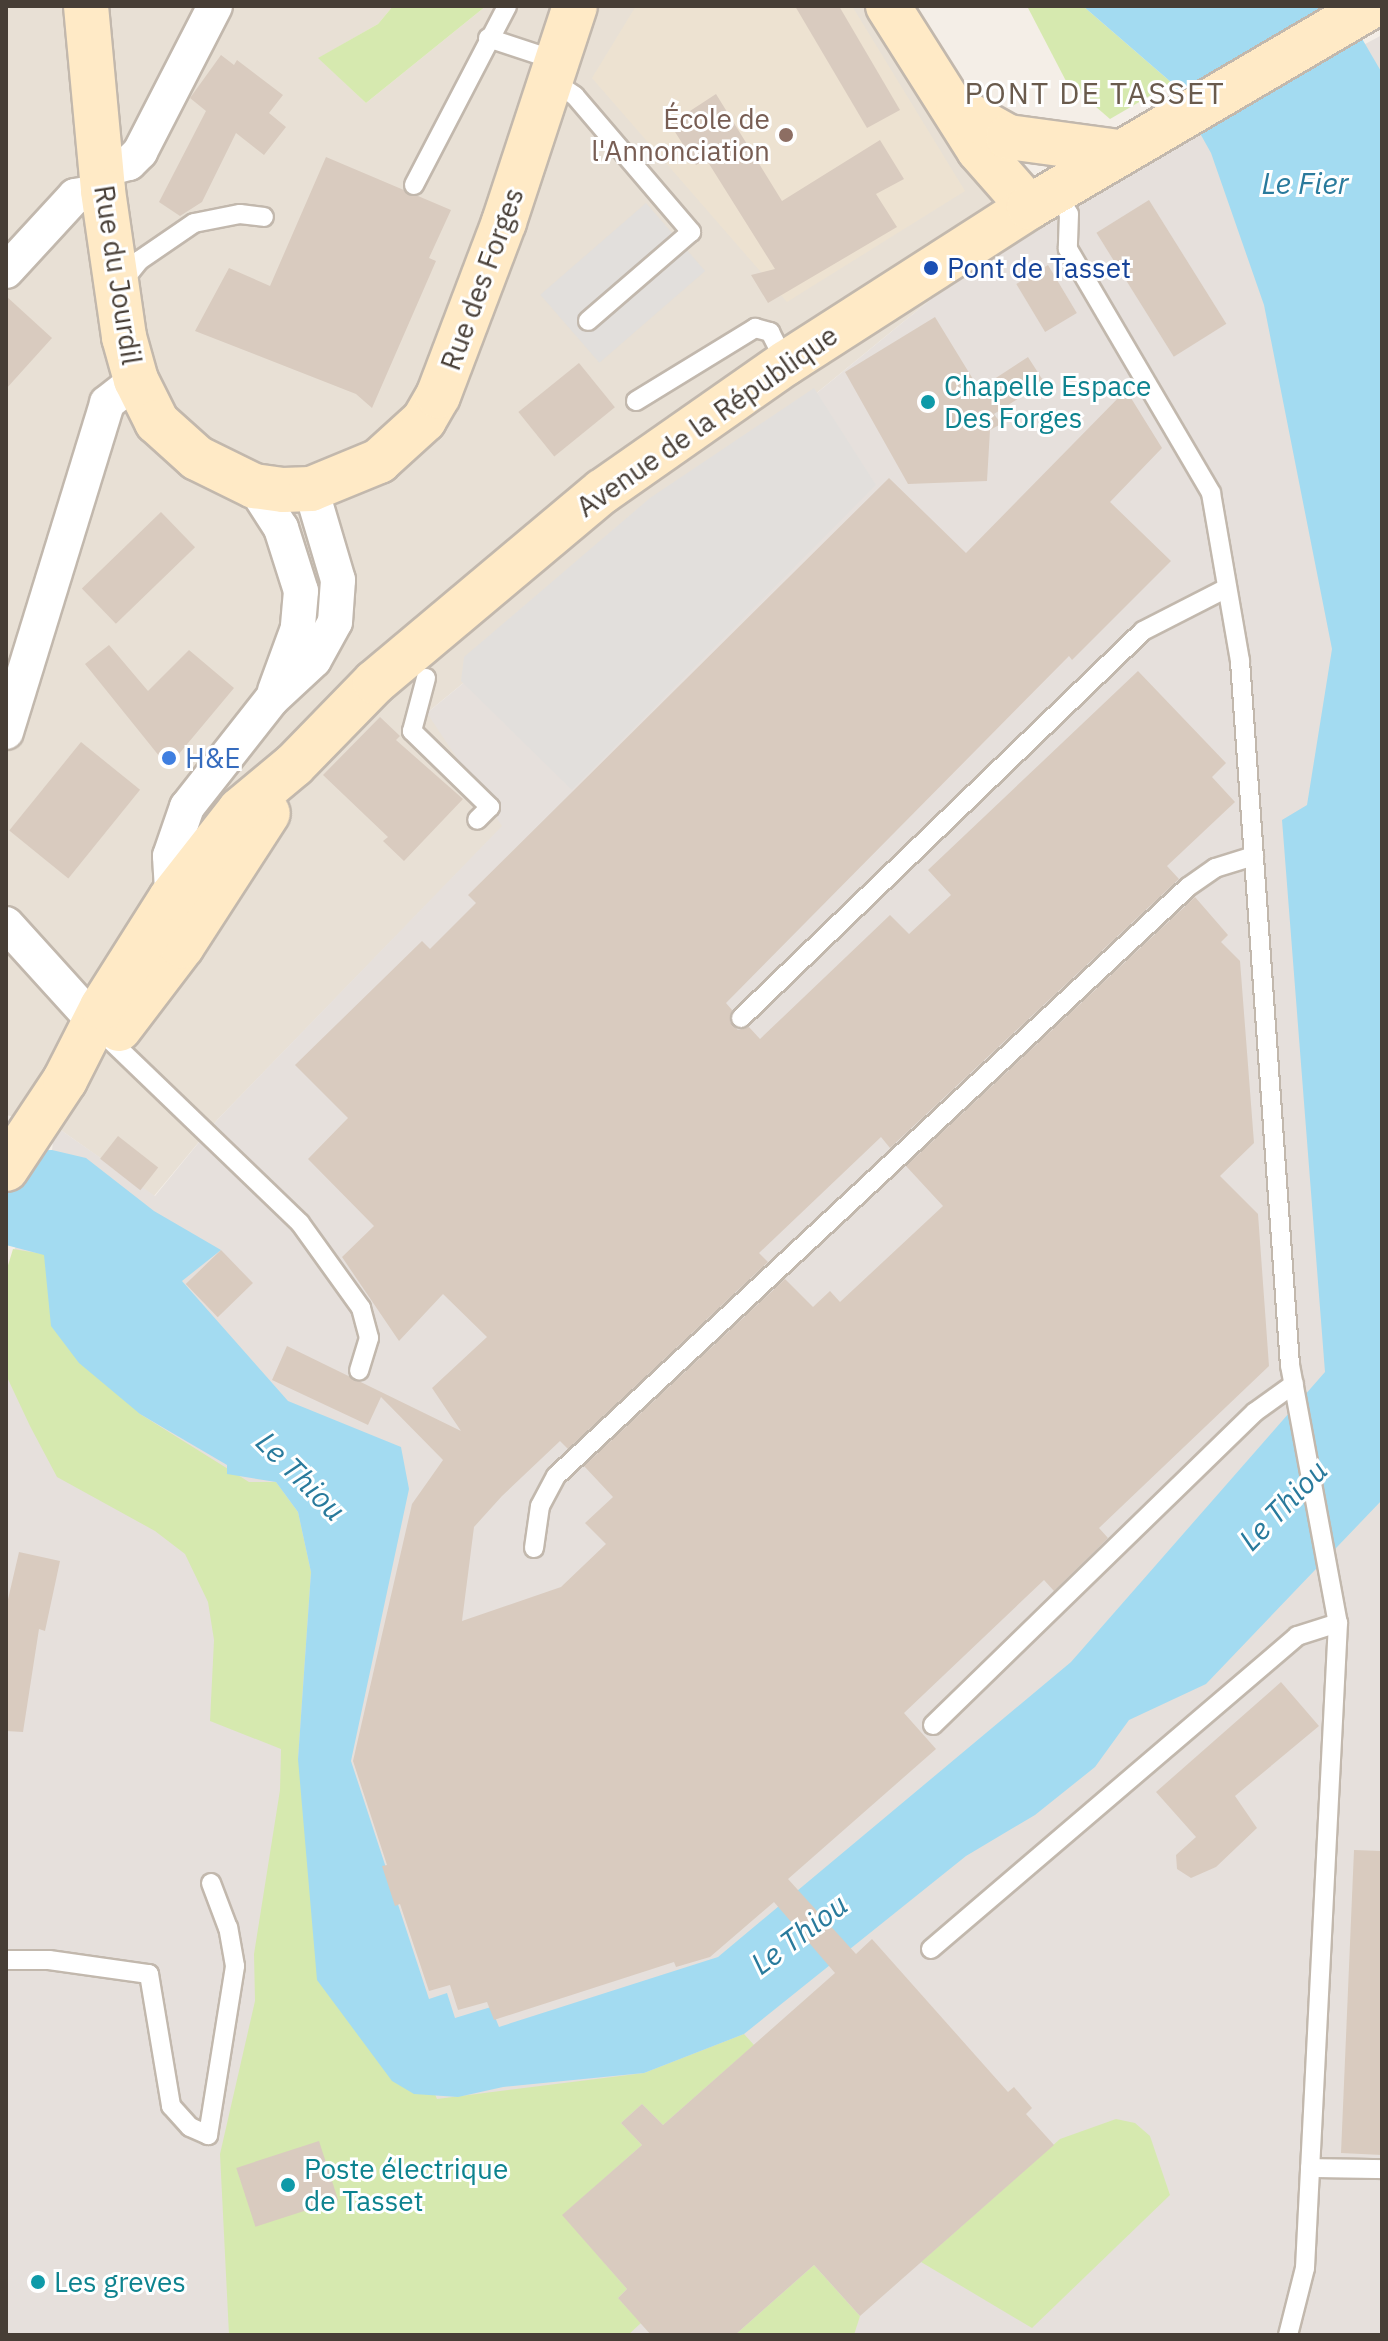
<!DOCTYPE html>
<meta charset="utf-8">
<style>
body{margin:0}
#map{position:relative;width:1388px;height:2341px;overflow:hidden;background:#f4eee7;font-family:"IBM Plex Sans",sans-serif}
div>[style]{position:absolute}
[style*='--x']{left:calc(var(--x)*1px);top:calc(var(--y)*1px);width:calc(var(--w)*1px);rotate:calc(var(--a)*1deg)}
.residential>*{inset:0;background:#e8e0d5}
.industrial>*{inset:0;background:#e6e0dc}
.education>*{inset:0;background:#ede2d1}
.green>*{inset:0;background:#d6e9af}
.parking>*{inset:0;background:#e2dfdc;transform-origin:0 0}
.water>*{inset:0;background:#a3dbf1}
.building>*{inset:0;background:#d9cbbf;transform-origin:0 0}
.roads{filter:drop-shadow(2px 0 #c2b8ad) drop-shadow(-2px 0 #c2b8ad) drop-shadow(0 2px #c2b8ad) drop-shadow(0 -2px #c2b8ad)}
.lane>*{height:18px;margin:-9px;padding:0 9px;transform-origin:9px;border-radius:9px;background:#fff}
.street>*{height:34px;margin:-17px;padding:0 17px;transform-origin:17px;border-radius:17px;background:#fff}
.secondary>*{height:44px;margin:-22px;padding:0 22px;transform-origin:22px;border-radius:22px;background:#ffeac6}
.dots>*{width:22px;height:22px;translate:-50% -50%;box-sizing:border-box;border:4px solid #fff;border-radius:50%}
span{translate:-50% -50%;white-space:nowrap;text-align:center;line-height:1.15;-webkit-text-stroke:6px #fff;paint-order:stroke}
.education-label{font-size:28px;color:#785e54}
.right{translate:-100% -50%;text-align:right}
.transit-label{font-size:28px;color:#164399}
.left{translate:0 -50%;text-align:left}
.street-label{font-size:28px;color:#473e36}
.culture-label{font-size:28px;color:#0d838f}
.shop-label{font-size:28px;color:#366cbe}
.neighbourhood-label{font-size:30px;color:#6a5b4d;letter-spacing:2px}
.water-label{font-size:30px;color:#297a9c;font-style:italic}
.frame{position:absolute;inset:0;border:8px solid #473e36;pointer-events:none}
</style>
<div id="map">
<div class="residential">
<div style="clip-path:polygon(6px 6px,393px 6px,378px 24px,319px 58px,366px 103px,486px 6px,863px 6px,1014px 231px,428px 712px,503px 826px,218px 1119px,154px 1196px,55px 1126px,6px 1115px)"></div>
</div>
<div class="industrial">
<div style="clip-path:polygon(1382px 35px,1382px 2335px,6px 2335px,6px 1272px,52px 1150px,55px 1126px,155px 1196px,218px 1119px,502px 826px,427px 713px,1014px 231px)"></div>
</div>
<div class="education">
<div style="clip-path:polygon(636px 6px,852px 6px,965px 191px,787px 302px,592px 78px)"></div>
</div>
<div class="green">
<div style="clip-path:polygon(393px 6px,486px 6px,366px 103px,318px 58px,378px 24px)"></div>
<div style="clip-path:polygon(1027px 6px,1083px 6px,1172px 83px,1110px 119px,1066px 81px)"></div>
<div style="clip-path:polygon(13px 1249px,44px 1254px,140px 1414px,249px 1482px,276px 1482px,298px 1512px,311px 1572px,298px 1759px,437px 2099px,644px 2073px,744px 2034px,754px 2045px,663px 2125px,642px 2104px,621px 2123px,642px 2145px,563px 2215px,627px 2289px,618px 2298px,641px 2323px,628px 2335px,229px 2335px,220px 2154px,255px 2001px,254px 1954px,280px 1790px,281px 1749px,210px 1721px,214px 1640px,208px 1602px,185px 1554px,155px 1531px,57px 1477px,30px 1426px,6px 1375px,6px 1272px)"></div>
<div style="clip-path:polygon(1116px 2119px,1135px 2123px,1150px 2136px,1170px 2195px,1032px 2328px,921px 2262px,1060px 2139px)"></div>
<div style="clip-path:polygon(814px 2265px,860px 2316px,854px 2335px,735px 2335px)"></div>
</div>
<div class="parking">
<div style="left:646px;top:203px;width:90px;height:140px;rotate:49deg"></div>
<div style="clip-path:polygon(814px 388px,876px 485px,572px 790px,461px 681px,464px 657px,650px 498px)"></div>
</div>
<div class="water">
<div style="clip-path:polygon(1083px 6px,1343px 6px,1382px 73px,1382px 1500px,1206px 1684px,1129px 1720px,1095px 1767px,1035px 1815px,966px 1856px,744px 2034px,644px 2073px,503px 2087px,458px 2097px,414px 2094px,392px 2081px,317px 1980px,298px 1759px,311px 1572px,298px 1512px,276px 1482px,227px 1474px,227px 1465px,140px 1414px,79px 1363px,51px 1326px,44px 1255px,6px 1245px,6px 1151px,52px 1150px,86px 1158px,154px 1211px,221px 1250px,182px 1281px,288px 1401px,401px 1447px,409px 1489px,351px 1761px,429px 1999px,447px 1993px,455px 2018px,491px 2007px,499px 2027px,718px 1957px,1071px 1662px,1325px 1372px,1282px 820px,1307px 805px,1332px 649px,1264px 305px,1211px 153px,1172px 83px)"></div>
</div>
<div class="building">
<div style="clip-path:polygon(795px 6px,839px 6px,900px 110px,867px 128px)"></div>
<div style="clip-path:polygon(221px 55px,234px 65px,237px 60px,283px 95px,269px 113px,286px 127px,264px 155px,236px 133px,202px 202px,180px 216px,159px 202px,206px 111px,190px 98px)"></div>
<div style="clip-path:polygon(716px 94px,782px 201px,880px 140px,904px 179px,876px 194px,897px 227px,768px 303px,751px 275px,775px 269px,706px 159px,696px 165px,670px 124px)"></div>
<div style="clip-path:polygon(326px 157px,451px 210px,429px 258px,436px 261px,372px 408px,356px 394px,195px 331px,229px 268px,270px 286px)"></div>
<div style="left:1149px;top:200px;width:146px;height:62px;rotate:58deg"></div>
<div style="left:1048px;top:265px;width:56px;height:37px;rotate:59deg"></div>
<div style="clip-path:polygon(6px 296px,52px 338px,6px 389px)"></div>
<div style="clip-path:polygon(935px 317px,979px 389px,1028px 357px,1044px 382px,994px 414px,1001px 424px,990px 430px,987px 481px,908px 484px,845px 372px)"></div>
<div style="left:579px;top:363px;width:57px;height:78px;rotate:51deg"></div>
<div style="clip-path:polygon(1126px 390px,1162px 448px,1110px 502px,1171px 561px,1072px 660px,1069px 656px,726px 1003px,732px 1010px,730px 1022px,738px 1030px,749px 1027px,760px 1039px,890px 915px,909px 934px,951px 895px,928px 870px,1138px 671px,1226px 763px,1212px 777px,1235px 802px,1167px 866px,1179px 879px,890px 1148px,881px 1137px,759px 1253px,768px 1262px,568px 1449px,560px 1441px,502px 1496px,474px 1527px,462px 1621px,561px 1587px,606px 1544px,585px 1523px,613px 1497px,584px 1466px,785px 1279px,813px 1307px,830px 1291px,840px 1302px,943px 1206px,906px 1166px,1195px 897px,1228px 935px,1221px 942px,1240px 961px,1254px 1143px,1220px 1176px,1258px 1214px,1269px 1366px,1099px 1528px,1108px 1538px,1054px 1591px,1044px 1580px,904px 1713px,936px 1749px,788px 1879px,856px 1954px,872px 1939px,1008px 2092px,1014px 2087px,1032px 2108px,1026px 2114px,1054px 2145px,860px 2316px,814px 2265px,735px 2335px,651px 2335px,618px 2298px,627px 2289px,562px 2215px,642px 2145px,621px 2123px,642px 2104px,663px 2125px,835px 1973px,774px 1902px,710px 1957px,676px 1967px,674px 1962px,494px 2020px,487px 2002px,458px 2010px,450px 1985px,429px 1991px,400px 1904px,395px 1906px,382px 1866px,387px 1865px,353px 1761px,412px 1504px,443px 1460px,381px 1397px,368px 1425px,272px 1380px,287px 1346px,461px 1431px,432px 1388px,487px 1337px,443px 1294px,399px 1341px,342px 1257px,374px 1226px,308px 1159px,348px 1118px,295px 1065px,422px 941px,430px 949px,476px 903px,468px 895px,889px 478px,966px 553px)"></div>
<div style="left:161px;top:512px;width:49px;height:110px;rotate:46deg"></div>
<div style="clip-path:polygon(109px 645px,148px 691px,189px 650px,234px 688px,168px 767px,85px 664px)"></div>
<div style="clip-path:polygon(380px 717px,400px 736px,396px 740px,463px 799px,404px 861px,383px 841px,388px 837px,323px 775px)"></div>
<div style="left:81px;top:742px;width:76px;height:114px;rotate:39deg"></div>
<div style="left:118px;top:1136px;width:51px;height:29px;rotate:38deg"></div>
<div style="left:221px;top:1250px;width:46px;height:49px;rotate:46deg"></div>
<div style="clip-path:polygon(19px 1552px,60px 1561px,45px 1631px,39px 1629px,23px 1732px,6px 1731px,6px 1608px)"></div>
<div style="clip-path:polygon(1281px 1682px,1319px 1726px,1235px 1796px,1257px 1828px,1216px 1867px,1191px 1878px,1177px 1869px,1176px 1855px,1196px 1837px,1156px 1792px)"></div>
<div style="clip-path:polygon(1354px 1850px,1382px 1851px,1382px 2155px,1341px 2153px)"></div>
<div style="left:319px;top:2141px;width:62px;height:87px;rotate:72deg"></div>
</div>
<div class="roads">
<div class="lane">
<div style="--x:488;--y:38;--w:71;--a:18.2"></div>
<div style="--x:550;--y:79;--w:30;--a:34"></div>
<div style="--x:575;--y:96;--w:179;--a:49.5"></div>
<div style="--x:691;--y:232;--w:136;--a:139.2"></div>
<div style="--x:414;--y:185;--w:202;--a:-62.5"></div>
<div style="--x:1056;--y:191;--w:26;--a:61"></div>
<div style="--x:1069;--y:214;--w:35;--a:92"></div>
<div style="--x:1068;--y:249;--w:283;--a:59.6"></div>
<div style="--x:1211;--y:493;--w:170;--a:80.2"></div>
<div style="--x:1240;--y:661;--w:706;--a:85.94"></div>
<div style="--x:1290;--y:1365;--w:262;--a:79.5"></div>
<div style="--x:1338;--y:1623;--w:646;--a:92.93"></div>
<div style="--x:1305;--y:2268;--w:69;--a:104.2"></div>
<div style="--x:122;--y:282;--w:28;--a:-51"></div>
<div style="--x:140;--y:260;--w:65;--a:-34.4"></div>
<div style="--x:194;--y:223;--w:47;--a:-11.1"></div>
<div style="--x:240;--y:214;--w:24;--a:7"></div>
<div style="--x:636;--y:401;--w:140;--a:-31.5"></div>
<div style="--x:755;--y:328;--w:16;--a:15"></div>
<div style="--x:770;--y:332;--w:35;--a:63"></div>
<div style="--x:426;--y:678;--w:55;--a:104.8"></div>
<div style="--x:412;--y:731;--w:109;--a:44.3"></div>
<div style="--x:490;--y:807;--w:18;--a:135"></div>
<div style="--x:741;--y:1018;--w:558;--a:-43.91"></div>
<div style="--x:1143;--y:631;--w:94;--a:-27.1"></div>
<div style="--x:111;--y:1041;--w:262;--a:43.9"></div>
<div style="--x:300;--y:1223;--w:105;--a:54.3"></div>
<div style="--x:361;--y:1308;--w:31;--a:75"></div>
<div style="--x:369;--y:1338;--w:34;--a:107"></div>
<div style="--x:534;--y:1548;--w:42;--a:-81.9"></div>
<div style="--x:540;--y:1506;--w:34;--a:-62"></div>
<div style="--x:556;--y:1476;--w:864;--a:-42.98"></div>
<div style="--x:1188;--y:887;--w:33;--a:-35"></div>
<div style="--x:1215;--y:868;--w:41;--a:-17.1"></div>
<div style="--x:933;--y:1725;--w:449;--a:-44.2"></div>
<div style="--x:1255;--y:1412;--w:48;--a:-35.7"></div>
<div style="--x:931;--y:1949;--w:482;--a:-40.5"></div>
<div style="--x:1297;--y:1636;--w:43;--a:-17.6"></div>
<div style="--x:6;--y:1960;--w:43;--a:0"></div>
<div style="--x:49;--y:1960;--w:101;--a:8"></div>
<div style="--x:149;--y:1974;--w:134;--a:80.5"></div>
<div style="--x:171;--y:2106;--w:28;--a:48"></div>
<div style="--x:190;--y:2127;--w:20;--a:24"></div>
<div style="--x:208;--y:2135;--w:171;--a:-80.9"></div>
<div style="--x:235;--y:1966;--w:39;--a:-100"></div>
<div style="--x:228;--y:1928;--w:48;--a:-110.7"></div>
<div style="--x:1310;--y:2168;--w:72;--a:0.8"></div>
</div>
<div class="street">
<div style="--x:102;--y:170;--w:28;--a:-15"></div>
<div style="--x:129;--y:163;--w:16;--a:-45"></div>
<div style="--x:140;--y:152;--w:164;--a:-62.8"></div>
<div style="--x:6;--y:271;--w:102;--a:-47.4"></div>
<div style="--x:75;--y:196;--w:28;--a:-10"></div>
<div style="--x:254;--y:486;--w:50;--a:57.3"></div>
<div style="--x:281;--y:528;--w:66;--a:72.4"></div>
<div style="--x:301;--y:591;--w:37;--a:95"></div>
<div style="--x:298;--y:628;--w:67;--a:110.1"></div>
<div style="--x:6;--y:732;--w:344;--a:-72.9"></div>
<div style="--x:107;--y:403;--w:37;--a:-38"></div>
<div style="--x:173;--y:907;--w:51;--a:-93.4"></div>
<div style="--x:170;--y:856;--w:52;--a:-70.9"></div>
<div style="--x:187;--y:807;--w:137;--a:-51.8"></div>
<div style="--x:272;--y:699;--w:57;--a:-42.9"></div>
<div style="--x:314;--y:660;--w:43;--a:-61.1"></div>
<div style="--x:335;--y:622;--w:42;--a:-85.9"></div>
<div style="--x:338;--y:580;--w:95;--a:-106.5"></div>
<div style="--x:6;--y:924;--w:131;--a:47.8"></div>
</div>
<div class="secondary">
<div style="--x:86;--y:6;--w:186;--a:84.7"></div>
<div style="--x:103;--y:191;--w:148;--a:81.8"></div>
<div style="--x:124;--y:337;--w:45;--a:74.4"></div>
<div style="--x:136;--y:380;--w:47;--a:63.4"></div>
<div style="--x:157;--y:422;--w:54;--a:42"></div>
<div style="--x:197;--y:458;--w:64;--a:26.2"></div>
<div style="--x:254;--y:486;--w:29;--a:8"></div>
<div style="--x:283;--y:490;--w:28;--a:-2"></div>
<div style="--x:311;--y:489;--w:74;--a:-22.4"></div>
<div style="--x:379;--y:461;--w:61;--a:-42.3"></div>
<div style="--x:424;--y:420;--w:28;--a:-60"></div>
<div style="--x:438;--y:396;--w:186;--a:-69.2"></div>
<div style="--x:504;--y:222;--w:227;--a:-71.8"></div>
<div style="--x:888;--y:6;--w:170;--a:57.7"></div>
<div style="--x:979;--y:150;--w:76;--a:48.7"></div>
<div style="--x:958;--y:109;--w:57;--a:29.2"></div>
<div style="--x:1008;--y:137;--w:112;--a:7.7"></div>
<div style="--x:119;--y:1029;--w:104;--a:-52.8"></div>
<div style="--x:182;--y:946;--w:158;--a:-57.1"></div>
<div style="--x:6;--y:1169;--w:107;--a:-56.5"></div>
<div style="--x:65;--y:1080;--w:82;--a:-63.1"></div>
<div style="--x:102;--y:1007;--w:129;--a:-57.7"></div>
<div style="--x:171;--y:898;--w:112;--a:-51.9"></div>
<div style="--x:240;--y:810;--w:70;--a:-39.8"></div>
<div style="--x:294;--y:765;--w:116;--a:-45.7"></div>
<div style="--x:375;--y:682;--w:297;--a:-40"></div>
<div style="--x:603;--y:491;--w:223;--a:-35"></div>
<div style="--x:786;--y:363;--w:289;--a:-32.7"></div>
<div style="--x:1029;--y:207;--w:397;--a:-30.4"></div>
</div>
</div>
<div class="dots">
<div style="left:786px;top:135px;background:#8d6e63"></div>
<div style="left:931px;top:268px;background:#1a4fb4"></div>
<div style="left:928px;top:402px;background:#0f9aa8"></div>
<div style="left:169px;top:758px;background:#3f7fe0"></div>
<div style="left:288px;top:2185px;background:#0f9aa8"></div>
<div style="left:38px;top:2282px;background:#0f9aa8"></div>
</div>
<div class="education-label">
<span class="right" style="left:770px;top:135px">École de<br>l'Annonciation</span>
</div>
<div class="transit-label">
<span class="left" style="left:947px;top:268px">Pont de Tasset</span>
</div>
<div class="street-label">
<span style="left:118px;top:275px;rotate:81deg">Rue du Jourdil</span>
<span style="left:482px;top:279px;rotate:-70deg">Rue des Forges</span>
<span style="left:707px;top:421px;rotate:-35deg">Avenue de la République</span>
</div>
<div class="culture-label">
<span class="left" style="left:944px;top:402px">Chapelle Espace<br>Des Forges</span>
<span class="left" style="left:304px;top:2185px">Poste électrique<br>de Tasset</span>
<span class="left" style="left:54px;top:2282px">Les greves</span>
</div>
<div class="shop-label">
<span class="left" style="left:185px;top:758px">H&amp;E</span>
</div>
<div class="neighbourhood-label">
<span style="left:1095px;top:93px">PONT DE TASSET</span>
</div>
<div class="water-label">
<span style="left:1305px;top:183px">Le Fier</span>
<span style="left:301px;top:1476px;rotate:45deg">Le Thiou</span>
<span style="left:1283px;top:1505px;rotate:-46deg">Le Thiou</span>
<span style="left:799px;top:1934px;rotate:-37deg">Le Thiou</span>
</div>
<div class="frame"></div>
</div>
